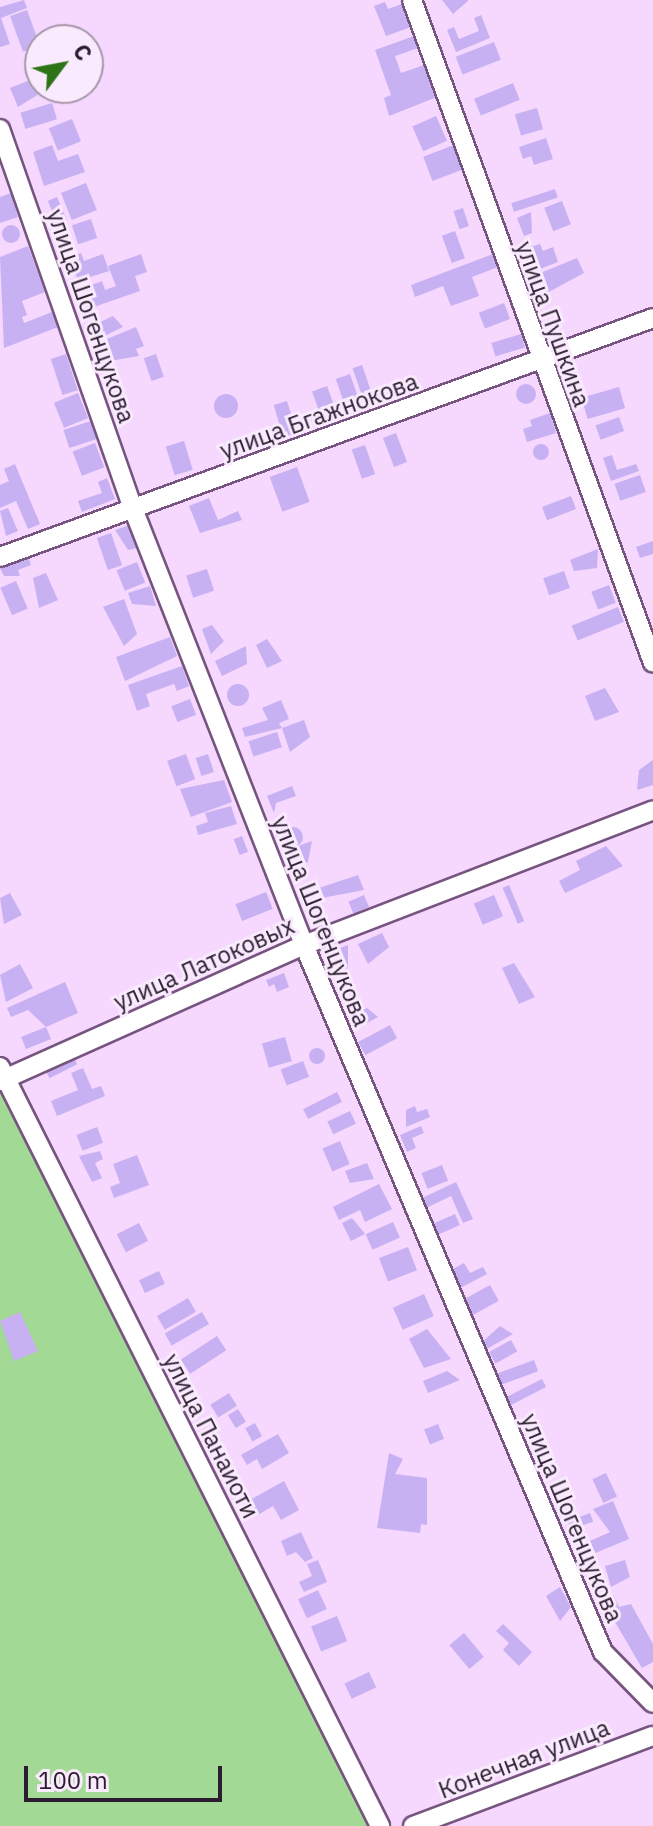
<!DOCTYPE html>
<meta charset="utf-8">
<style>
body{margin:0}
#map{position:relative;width:653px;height:1826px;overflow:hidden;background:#f6d7fe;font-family:"IBM Plex Sans",sans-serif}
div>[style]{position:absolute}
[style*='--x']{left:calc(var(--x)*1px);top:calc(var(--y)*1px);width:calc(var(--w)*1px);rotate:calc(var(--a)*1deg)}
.green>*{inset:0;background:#a2d994}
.building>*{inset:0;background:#c7b1f3;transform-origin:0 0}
.round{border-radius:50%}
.roads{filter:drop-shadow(2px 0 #76547f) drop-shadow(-2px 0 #76547f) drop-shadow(0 2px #76547f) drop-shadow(0 -2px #76547f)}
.minor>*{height:18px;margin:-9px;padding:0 9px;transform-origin:9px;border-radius:9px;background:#fff}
span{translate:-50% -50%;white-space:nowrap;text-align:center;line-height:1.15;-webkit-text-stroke:6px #faeafe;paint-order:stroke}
.street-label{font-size:24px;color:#2b1c2e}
.north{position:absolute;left:24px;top:24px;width:80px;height:80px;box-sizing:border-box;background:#faeafe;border:2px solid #a798ab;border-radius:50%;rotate:58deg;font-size:22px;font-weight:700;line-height:32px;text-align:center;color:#2b1c2e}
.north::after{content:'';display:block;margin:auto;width:28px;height:36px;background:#2d7416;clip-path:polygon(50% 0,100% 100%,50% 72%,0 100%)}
.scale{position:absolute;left:24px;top:1766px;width:198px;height:36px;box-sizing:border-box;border:4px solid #2b1c2e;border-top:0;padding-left:10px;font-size:24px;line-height:28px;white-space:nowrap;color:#2b1c2e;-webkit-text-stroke:6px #faeafe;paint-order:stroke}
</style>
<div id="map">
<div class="green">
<div style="clip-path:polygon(0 1081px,380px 1826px,0 1826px)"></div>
</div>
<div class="building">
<div style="clip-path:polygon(24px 0,27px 8px,1px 18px,10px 44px,0 47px,0 7px)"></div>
<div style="clip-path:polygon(442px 0,468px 0,468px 1px,453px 14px)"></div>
<div style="clip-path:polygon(385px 2px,388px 9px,402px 4px,411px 27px,386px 36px,374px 6px)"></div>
<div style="left:27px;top:10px;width:38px;height:18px;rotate:70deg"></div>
<div style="clip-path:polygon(481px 15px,490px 38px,456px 52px,447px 30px,454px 27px,459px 39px,479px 31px,474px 18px)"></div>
<div style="clip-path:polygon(417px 35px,421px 47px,395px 56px,401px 73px,427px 64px,437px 97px,389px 116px,384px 98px,391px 95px,375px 50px)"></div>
<div style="left:494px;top:42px;width:19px;height:41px;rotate:69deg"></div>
<div style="clip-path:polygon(40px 76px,39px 94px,18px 107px,10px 88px)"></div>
<div style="left:513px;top:83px;width:18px;height:42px;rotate:68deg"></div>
<div style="left:52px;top:103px;width:17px;height:33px;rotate:73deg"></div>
<div style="left:537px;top:108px;width:22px;height:23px;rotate:74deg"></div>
<div style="left:436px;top:116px;width:27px;height:26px;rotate:66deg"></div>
<div style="left:72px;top:119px;width:24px;height:25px;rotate:68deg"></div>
<div style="clip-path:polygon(546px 138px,553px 159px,534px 165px,531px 156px,523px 159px,519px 147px)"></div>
<div style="clip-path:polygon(52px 145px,58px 161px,78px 154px,85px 172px,44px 186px,33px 152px)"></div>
<div style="left:454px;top:145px;width:26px;height:33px;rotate:69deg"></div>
<div style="left:86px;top:183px;width:29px;height:27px;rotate:68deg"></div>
<div style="left:555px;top:189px;width:9px;height:46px;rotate:72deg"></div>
<div style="clip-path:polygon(11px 193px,18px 217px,0 223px,0 197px)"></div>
<div style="left:57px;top:197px;width:25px;height:10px;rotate:67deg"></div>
<div style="left:562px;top:201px;width:25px;height:19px;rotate:69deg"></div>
<div style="left:463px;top:208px;width:19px;height:10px;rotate:72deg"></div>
<div style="clip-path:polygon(531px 212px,532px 233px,524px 236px,517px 218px)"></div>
<div style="left:91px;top:219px;width:20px;height:20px;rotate:72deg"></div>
<div class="round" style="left:2px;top:225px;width:18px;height:18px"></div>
<div style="left:455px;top:231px;width:29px;height:14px;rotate:70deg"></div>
<div style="clip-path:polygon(540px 244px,543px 251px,553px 247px,558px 262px,535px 271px,527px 248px)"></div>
<div style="clip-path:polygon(28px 246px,45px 292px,22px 301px,27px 315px,22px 317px,24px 323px,52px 312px,58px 327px,4px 348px,0 257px)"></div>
<div style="clip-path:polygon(81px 253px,84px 261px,103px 254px,109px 271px,78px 281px,70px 257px)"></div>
<div style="clip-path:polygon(141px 254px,147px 272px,135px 276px,140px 291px,88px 309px,81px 289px,102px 281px,105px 290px,116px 286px,108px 266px)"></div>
<div style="clip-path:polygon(493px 254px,498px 267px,472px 277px,479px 296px,451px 306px,443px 286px,415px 297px,411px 285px)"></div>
<div style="clip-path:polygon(577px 258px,584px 273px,545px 294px,538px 274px)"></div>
<div style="left:504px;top:303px;width:17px;height:27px;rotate:69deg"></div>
<div style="clip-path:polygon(113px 316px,123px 327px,98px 339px,92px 326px)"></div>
<div style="clip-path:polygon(136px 327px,144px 346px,136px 349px,139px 356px,110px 361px,102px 341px)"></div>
<div style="left:521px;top:334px;width:14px;height:31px;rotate:73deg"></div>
<div style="left:66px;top:354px;width:38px;height:16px;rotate:72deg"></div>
<div style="left:156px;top:354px;width:24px;height:13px;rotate:71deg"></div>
<div style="left:362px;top:365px;width:36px;height:10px;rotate:71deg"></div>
<div style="left:350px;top:374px;width:31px;height:15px;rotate:71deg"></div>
<div class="round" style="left:516px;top:384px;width:20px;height:20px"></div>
<div style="left:327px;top:386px;width:35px;height:16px;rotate:70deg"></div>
<div style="left:619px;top:387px;width:22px;height:39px;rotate:74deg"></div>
<div style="left:78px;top:393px;width:27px;height:26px;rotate:68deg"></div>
<div class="round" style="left:214px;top:394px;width:24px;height:24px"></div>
<div style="left:287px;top:401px;width:34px;height:14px;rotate:73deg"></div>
<div style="clip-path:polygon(550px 413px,556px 433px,527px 442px,523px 429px,532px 426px,530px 420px)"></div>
<div style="left:619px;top:417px;width:15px;height:25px;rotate:70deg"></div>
<div style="left:91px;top:421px;width:19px;height:29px;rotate:72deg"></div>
<div style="left:396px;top:433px;width:31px;height:14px;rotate:69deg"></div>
<div style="left:184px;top:441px;width:30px;height:19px;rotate:73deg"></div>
<div style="left:95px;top:443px;width:26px;height:24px;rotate:69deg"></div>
<div class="round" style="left:533px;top:444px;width:16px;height:16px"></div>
<div style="left:365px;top:445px;width:31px;height:14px;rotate:71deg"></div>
<div style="clip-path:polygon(612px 455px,617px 470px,636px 464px,639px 471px,611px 481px,603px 458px)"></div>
<div style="clip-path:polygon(15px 464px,40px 524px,28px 529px,16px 501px,0 508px,0 485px,9px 481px,4px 469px)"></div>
<div style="left:297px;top:467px;width:37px;height:29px;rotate:70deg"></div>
<div style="left:640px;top:475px;width:18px;height:27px;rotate:71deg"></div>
<div style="clip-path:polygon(107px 478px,115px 499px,82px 512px,78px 501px,102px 493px,98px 482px)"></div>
<div style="left:571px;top:496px;width:14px;height:31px;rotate:69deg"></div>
<div style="clip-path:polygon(209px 498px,218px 520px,238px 511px,242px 520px,200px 533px,189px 506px)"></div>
<div style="clip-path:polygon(8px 508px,18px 531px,6px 536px,0 511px)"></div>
<div style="clip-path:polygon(130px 525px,137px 548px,128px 550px,115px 530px)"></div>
<div style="left:111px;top:533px;width:34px;height:15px;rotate:71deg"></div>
<div style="clip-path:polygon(653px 541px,653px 554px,640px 558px,636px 547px)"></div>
<div style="clip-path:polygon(598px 549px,597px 568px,574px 571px,570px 560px)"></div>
<div style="clip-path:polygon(28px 556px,31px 565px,18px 570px,20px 576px,4px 576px,0 568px)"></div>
<div style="left:137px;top:562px;width:22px;height:22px;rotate:68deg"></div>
<div style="left:207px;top:569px;width:23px;height:22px;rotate:72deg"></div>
<div style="left:564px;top:571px;width:18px;height:22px;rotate:71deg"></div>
<div style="clip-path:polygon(46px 573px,58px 600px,39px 608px,33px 578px)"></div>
<div style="left:16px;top:581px;width:30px;height:17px;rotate:67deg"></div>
<div style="left:609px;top:585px;width:19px;height:19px;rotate:69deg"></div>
<div style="clip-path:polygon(150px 586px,156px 606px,132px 604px,128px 593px)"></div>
<div style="clip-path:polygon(124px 599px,137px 634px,124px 646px,103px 607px)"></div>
<div style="left:618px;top:607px;width:16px;height:50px;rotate:68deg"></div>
<div style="clip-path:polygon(212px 625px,224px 641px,211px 654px,202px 629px)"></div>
<div style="clip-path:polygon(170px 637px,177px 656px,125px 681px,116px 657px)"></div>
<div style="clip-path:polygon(267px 639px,282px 661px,267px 668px,256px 645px)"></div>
<div style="clip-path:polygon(246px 646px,247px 664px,222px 676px,215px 661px)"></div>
<div style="clip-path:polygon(182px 666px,189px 686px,177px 691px,174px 684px,146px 694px,150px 706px,137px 711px,128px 685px)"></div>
<div class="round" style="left:227px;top:684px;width:22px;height:22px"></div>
<div style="clip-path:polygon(605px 688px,619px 712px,595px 721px,585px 696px)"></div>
<div style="left:190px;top:699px;width:17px;height:20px;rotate:69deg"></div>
<div style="clip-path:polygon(281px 700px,289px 719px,279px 723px,282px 728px,245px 737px,242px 728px,268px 720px,262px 708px)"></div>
<div style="clip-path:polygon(304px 720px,310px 737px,290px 752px,282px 728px)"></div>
<div style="left:277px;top:732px;width:16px;height:30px;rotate:72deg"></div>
<div style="left:186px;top:754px;width:27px;height:20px;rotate:70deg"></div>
<div style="left:208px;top:754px;width:19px;height:13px;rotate:72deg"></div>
<div style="clip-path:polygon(653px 760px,653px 785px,637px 790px,639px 770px)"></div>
<div style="clip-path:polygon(224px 780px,232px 802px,191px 817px,180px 789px)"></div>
<div style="clip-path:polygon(292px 786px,296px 796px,276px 803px,274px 813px,267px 796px)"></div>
<div style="clip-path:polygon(231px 806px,237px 824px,198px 835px,196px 826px,208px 822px,205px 813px)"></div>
<div class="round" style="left:283px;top:827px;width:20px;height:20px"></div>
<div style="left:242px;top:836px;width:17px;height:9px;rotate:69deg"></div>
<div style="clip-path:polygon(312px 841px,308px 862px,293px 868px,287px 850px)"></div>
<div style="clip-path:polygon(606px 846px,623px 866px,565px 893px,559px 881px,580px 870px,576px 861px)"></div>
<div style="clip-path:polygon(358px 875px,364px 890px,322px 898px,319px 888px)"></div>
<div style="left:509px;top:885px;width:39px;height:7px;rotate:67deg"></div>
<div style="left:266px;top:892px;width:18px;height:33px;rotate:68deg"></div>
<div style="clip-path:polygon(10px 893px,22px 915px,4px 924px,0 898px)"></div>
<div style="left:364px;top:895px;width:13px;height:17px;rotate:67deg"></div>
<div style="left:494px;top:895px;width:23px;height:22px;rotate:67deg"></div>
<div style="clip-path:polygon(382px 933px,389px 947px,368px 964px,358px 944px)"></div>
<div style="clip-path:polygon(348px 945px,348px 968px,331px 975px,323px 955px)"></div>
<div style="clip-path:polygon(514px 963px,535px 997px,519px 1004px,502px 968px)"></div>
<div style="clip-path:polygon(20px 964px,33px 988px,6px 1002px,0 975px)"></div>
<div style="clip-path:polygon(284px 973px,289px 987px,277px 992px,274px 984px,269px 987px,266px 980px)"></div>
<div style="clip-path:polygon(65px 982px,78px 1013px,46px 1027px,51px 1039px,26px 1049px,21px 1037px,46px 1027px,28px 1010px,11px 1017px,7px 1008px)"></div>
<div style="clip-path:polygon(367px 1008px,378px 1017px,358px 1028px,352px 1016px)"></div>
<div style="left:390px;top:1025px;width:15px;height:36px;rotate:62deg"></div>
<div style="left:285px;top:1037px;width:25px;height:24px;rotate:74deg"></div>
<div class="round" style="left:309px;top:1048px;width:16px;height:16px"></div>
<div style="left:74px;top:1058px;width:7px;height:31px;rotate:63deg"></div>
<div style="left:303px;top:1061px;width:17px;height:24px;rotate:69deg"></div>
<div style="clip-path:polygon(83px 1068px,92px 1089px,101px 1086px,105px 1096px,57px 1116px,51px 1101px,78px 1090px,71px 1073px)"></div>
<div style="left:337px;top:1092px;width:11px;height:38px;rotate:63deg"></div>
<div style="clip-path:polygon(415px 1106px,417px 1112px,427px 1109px,430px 1117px,406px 1127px,406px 1110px)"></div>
<div style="left:350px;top:1111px;width:14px;height:25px;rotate:65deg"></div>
<div style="clip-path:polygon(421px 1126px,424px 1133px,412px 1138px,416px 1148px,407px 1152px,400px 1135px)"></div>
<div style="left:97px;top:1127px;width:17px;height:22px;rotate:69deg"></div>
<div style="left:340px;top:1141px;width:25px;height:19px;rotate:67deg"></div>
<div style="clip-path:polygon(100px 1151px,103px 1159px,95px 1163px,102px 1178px,92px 1182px,79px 1156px)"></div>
<div style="clip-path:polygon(137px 1155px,149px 1185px,114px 1198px,110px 1187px,120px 1183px,113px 1164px)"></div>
<div style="clip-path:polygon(367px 1163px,374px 1179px,350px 1183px,345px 1171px)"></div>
<div style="left:442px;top:1165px;width:17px;height:22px;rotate:69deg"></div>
<div style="clip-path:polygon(456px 1182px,473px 1219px,463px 1223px,451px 1196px,424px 1209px,420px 1199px)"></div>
<div style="clip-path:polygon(379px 1184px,392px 1209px,365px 1222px,360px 1210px,339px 1220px,333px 1207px)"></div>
<div style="left:455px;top:1214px;width:12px;height:24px;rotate:66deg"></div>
<div style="clip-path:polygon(352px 1218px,365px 1234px,351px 1241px,342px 1223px)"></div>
<div style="left:393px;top:1222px;width:17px;height:30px;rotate:66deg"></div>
<div style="left:139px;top:1223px;width:20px;height:25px;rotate:63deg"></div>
<div style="left:408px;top:1247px;width:25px;height:31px;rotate:69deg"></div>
<div style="clip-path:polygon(464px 1263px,470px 1273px,483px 1267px,487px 1274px,460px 1288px,451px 1270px)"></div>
<div style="left:159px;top:1271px;width:14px;height:22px;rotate:65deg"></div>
<div style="left:490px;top:1285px;width:18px;height:34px;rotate:61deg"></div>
<div style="left:424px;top:1294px;width:24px;height:34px;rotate:66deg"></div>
<div style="left:188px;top:1298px;width:16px;height:36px;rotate:60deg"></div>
<div style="clip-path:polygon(20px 1312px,38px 1351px,14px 1361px,0 1321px)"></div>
<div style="left:202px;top:1312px;width:14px;height:43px;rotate:60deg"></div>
<div style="clip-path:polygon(500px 1326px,513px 1334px,485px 1350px,481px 1343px)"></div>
<div style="clip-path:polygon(427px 1329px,451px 1359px,424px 1368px,409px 1339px)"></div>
<div style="left:217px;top:1336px;width:17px;height:43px;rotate:57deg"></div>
<div style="left:511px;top:1340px;width:13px;height:25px;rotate:61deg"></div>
<div style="left:534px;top:1360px;width:12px;height:41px;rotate:70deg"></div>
<div style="clip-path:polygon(447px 1371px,460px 1380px,428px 1393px,423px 1381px)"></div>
<div style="left:542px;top:1379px;width:9px;height:40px;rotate:63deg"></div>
<div style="left:229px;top:1393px;width:15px;height:22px;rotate:58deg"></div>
<div style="left:238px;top:1409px;width:15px;height:12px;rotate:58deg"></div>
<div style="left:255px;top:1423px;width:15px;height:11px;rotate:62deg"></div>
<div style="left:438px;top:1424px;width:16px;height:15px;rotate:68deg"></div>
<div style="clip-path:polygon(278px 1434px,289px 1453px,262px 1469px,257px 1459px,247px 1465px,241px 1455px)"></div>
<div style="clip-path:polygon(389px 1453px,403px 1459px,395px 1474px,427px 1478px,427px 1525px,421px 1524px,420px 1533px,377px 1528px)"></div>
<div style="left:606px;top:1473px;width:26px;height:15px;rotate:65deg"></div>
<div style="clip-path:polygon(284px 1481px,299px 1510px,281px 1520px,273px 1506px,258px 1515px,250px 1500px)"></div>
<div style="clip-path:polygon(613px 1501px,629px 1539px,581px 1559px,572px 1538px,586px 1532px,590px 1541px,610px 1532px,593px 1509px)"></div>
<div style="left:590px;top:1513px;width:9px;height:24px;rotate:69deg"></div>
<div style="clip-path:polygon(301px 1532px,313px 1558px,305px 1562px,296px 1552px,287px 1556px,281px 1541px)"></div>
<div style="clip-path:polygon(318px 1560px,327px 1582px,304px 1592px,299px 1582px,312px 1576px,307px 1564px)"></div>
<div style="clip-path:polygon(625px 1560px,630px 1577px,611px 1587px,605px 1566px)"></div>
<div style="clip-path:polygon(560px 1587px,571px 1607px,560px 1621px,546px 1596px)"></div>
<div style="left:318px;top:1590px;width:21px;height:22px;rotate:65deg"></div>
<div style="clip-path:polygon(613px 1594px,619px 1607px,631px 1604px,653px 1644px,653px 1662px,642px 1668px,602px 1600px)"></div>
<div style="left:337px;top:1616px;width:27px;height:28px;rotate:68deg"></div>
<div style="clip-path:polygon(503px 1624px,532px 1652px,519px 1666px,503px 1650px,509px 1643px,496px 1631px)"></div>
<div style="left:464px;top:1633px;width:31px;height:19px;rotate:50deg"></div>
<div style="left:369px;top:1672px;width:17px;height:27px;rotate:65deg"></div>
</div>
<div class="roads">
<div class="minor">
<div style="--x:412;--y:0;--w:705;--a:70.02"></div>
<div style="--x:0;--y:129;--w:405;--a:70.7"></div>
<div style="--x:134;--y:511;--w:466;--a:68.6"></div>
<div style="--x:304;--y:945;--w:768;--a:67.08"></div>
<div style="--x:603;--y:1652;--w:71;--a:45.6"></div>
<div style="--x:0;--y:557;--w:695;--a:-20.1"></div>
<div style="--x:0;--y:1067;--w:849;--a:63.4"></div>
<div style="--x:0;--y:1081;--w:333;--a:-24.1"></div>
<div style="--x:304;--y:945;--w:374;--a:-21.1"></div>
<div style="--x:413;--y:1826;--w:256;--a:-20.6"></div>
</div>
</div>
<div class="street-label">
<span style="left:91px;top:316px;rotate:71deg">улица Шогенцукова</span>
<span style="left:553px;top:324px;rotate:70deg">улица Пушкина</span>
<span style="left:319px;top:416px;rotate:-20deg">улица Бгажнокова</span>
<span style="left:321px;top:921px;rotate:68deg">улица Шогенцукова</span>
<span style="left:204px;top:964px;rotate:-24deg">улица Латоковых</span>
<span style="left:211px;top:1436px;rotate:63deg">улица Панаиоти</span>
<span style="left:572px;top:1518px;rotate:67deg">улица Шогенцукова</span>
<span style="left:524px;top:1759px;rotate:-21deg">Конечная улица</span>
</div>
<div class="north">С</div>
<div class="scale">100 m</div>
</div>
